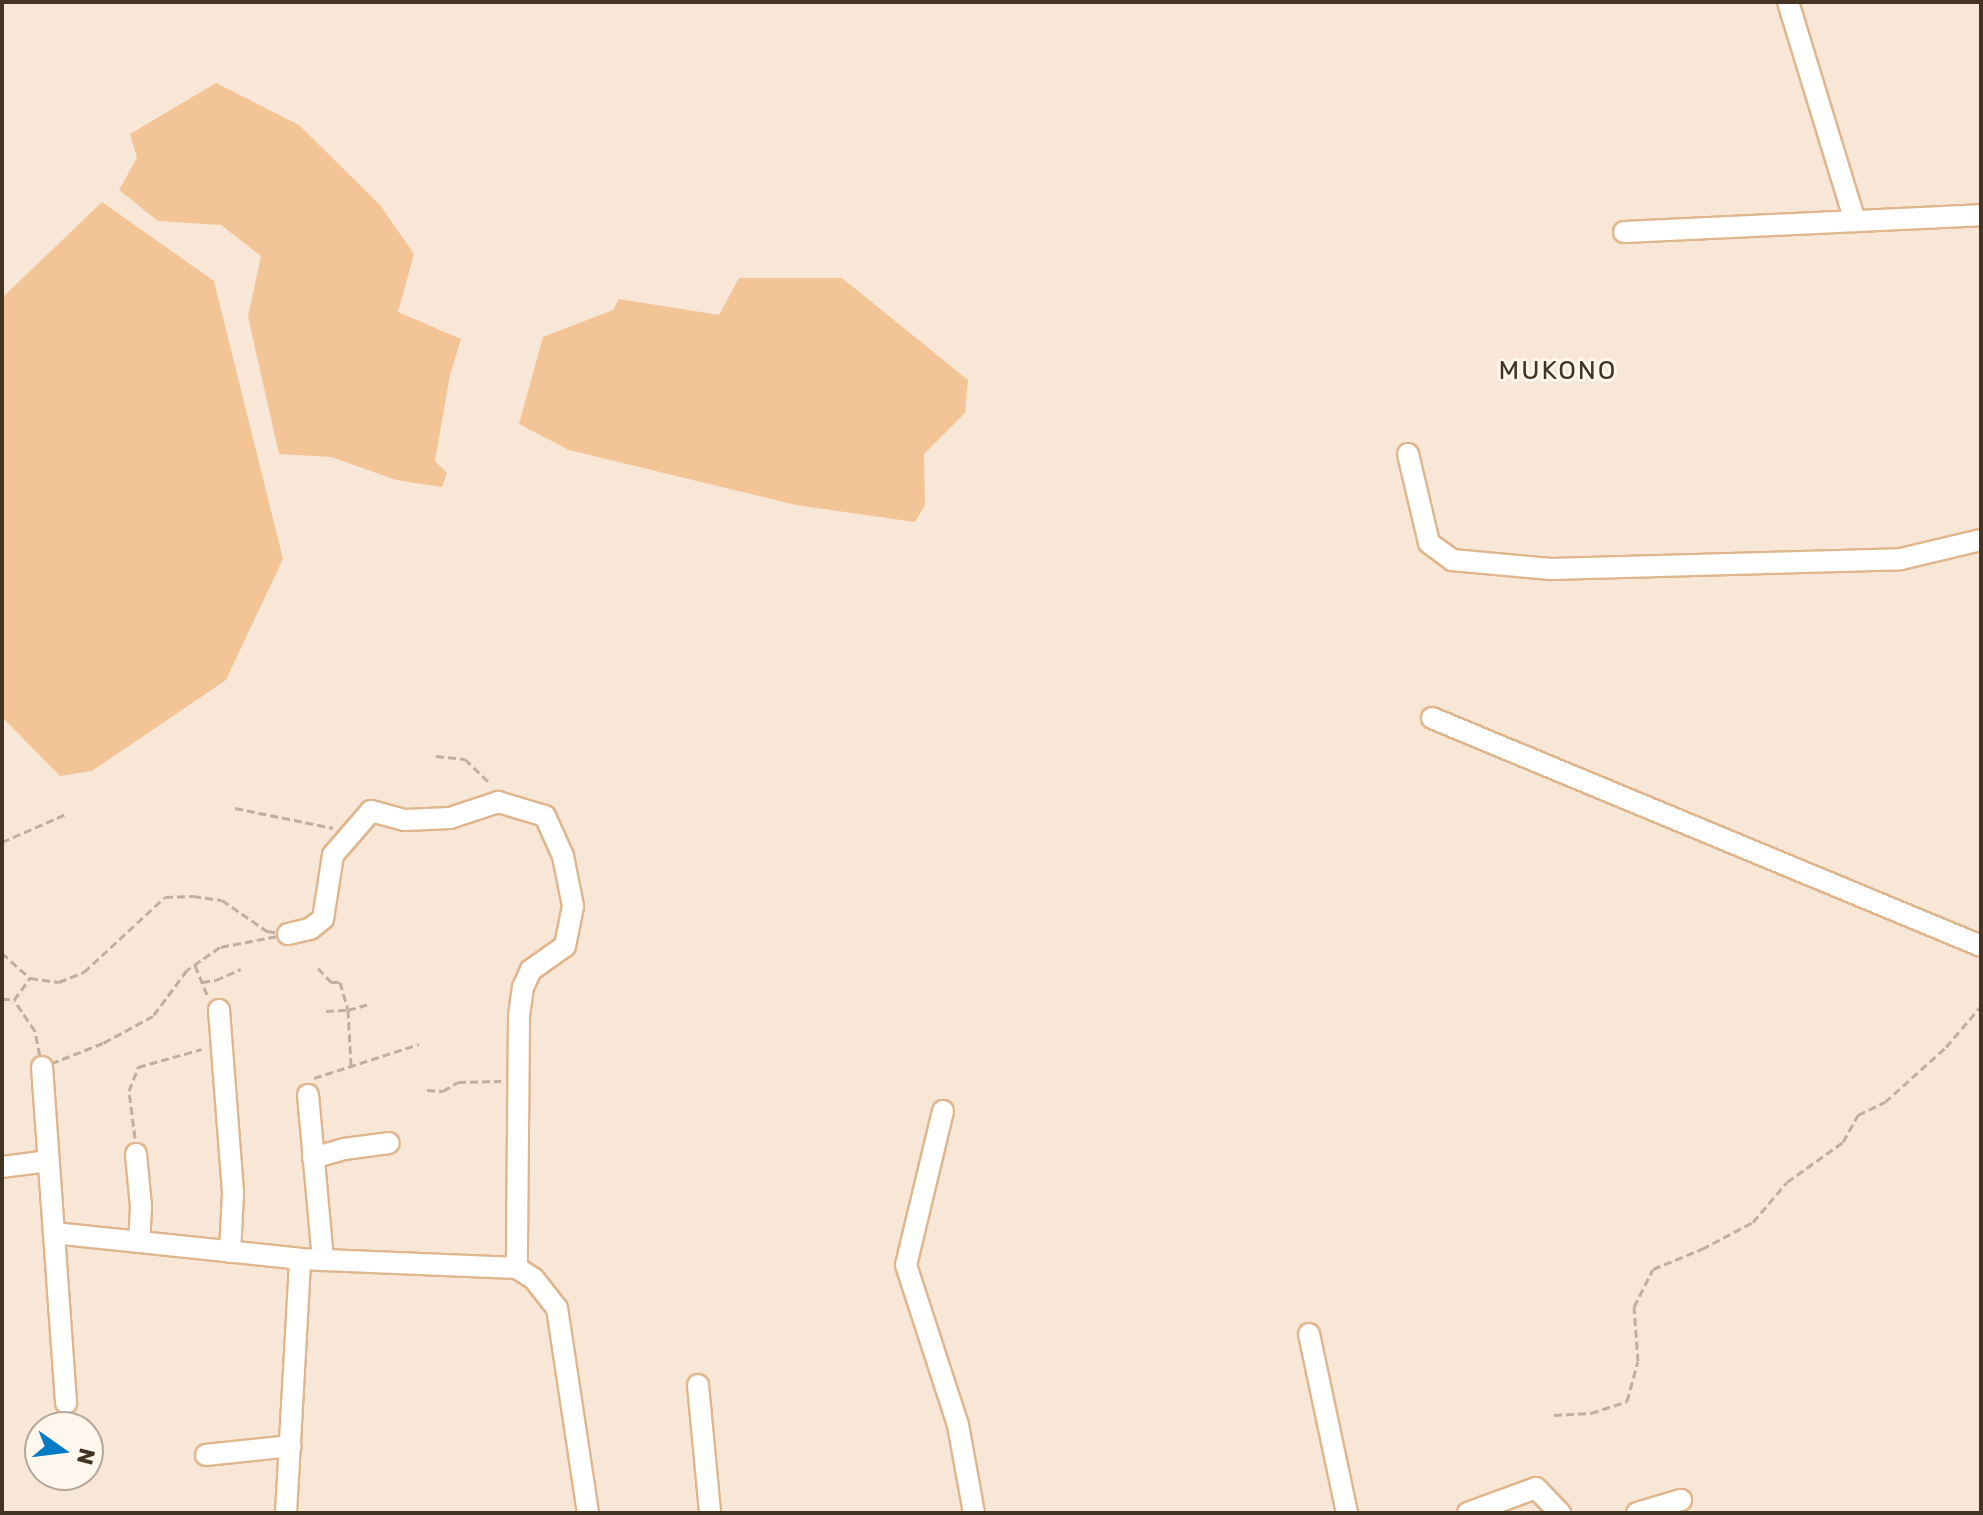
<!DOCTYPE html>
<style>
body{margin:0}
#map{position:relative;width:1983px;height:1515px;overflow:hidden;background:#f8e7d7;font-family:Rubik,sans-serif}
div>[style]{position:absolute}
[style*='--x']{left:calc(var(--x)*1px);top:calc(var(--y)*1px);width:calc(var(--w)*1px);rotate:calc(var(--a)*1deg)}
.green>*{inset:0;background:#f2c496}
.path>*{height:3px;margin-top:-1.5px;transform-origin:0;background:repeating-linear-gradient(90deg,#bfaf9e 0 8px,transparent 0 12px)}
.roads{filter:drop-shadow(2px 0 #dfb68e) drop-shadow(-2px 0 #dfb68e) drop-shadow(0 2px #dfb68e) drop-shadow(0 -2px #dfb68e)}
.minor>*{height:20px;margin:-10px;padding:0 10px;transform-origin:10px;border-radius:10px;background:#fff}
span{translate:-50% -50%;white-space:nowrap;text-align:center;line-height:1.15;-webkit-text-stroke:6px #fff6ee;paint-order:stroke}
.quarter-label{font-size:26px;color:#433322;letter-spacing:2px}
.frame{position:absolute;inset:0;border:4px solid #433322;pointer-events:none}
.north{position:absolute;left:24px;top:1411px;width:80px;height:80px;box-sizing:border-box;background:#fff6ee;border:2px solid #b4a89c;border-radius:50%;rotate:104deg;font-size:22px;font-weight:700;line-height:32px;text-align:center;color:#433322}
.north::after{content:'';display:block;margin:auto;width:28px;height:36px;background:#057bc4;clip-path:polygon(50% 0,100% 100%,50% 72%,0 100%)}
</style>
<div id="map">
<div class="green">
<div style="clip-path:polygon(216px 83px,299px 125px,380px 205px,414px 254px,398px 312px,461px 339px,450px 375px,435px 461px,447px 473px,442px 487px,396px 480px,331px 457px,279px 454px,248px 317px,261px 256px,221px 225px,158px 221px,119px 190px,137px 158px,130px 134px)"></div>
<div style="clip-path:polygon(102px 202px,214px 281px,283px 559px,226px 680px,92px 771px,60px 776px,2px 717px,2px 298px)"></div>
<div style="clip-path:polygon(739px 278px,842px 278px,968px 380px,965px 413px,924px 454px,925px 505px,915px 522px,796px 505px,569px 450px,519px 424px,543px 337px,613px 310px,619px 299px,719px 315px)"></div>
</div>
<div class="path">
<div style="--x:436;--y:756;--w:29;--a:6"></div>
<div style="--x:465;--y:759;--w:35;--a:44"></div>
<div style="--x:235;--y:808;--w:100;--a:11.5"></div>
<div style="--x:2;--y:842;--w:72;--a:-23.7"></div>
<div style="--x:193;--y:896;--w:29;--a:8"></div>
<div style="--x:222;--y:900;--w:55;--a:34.6"></div>
<div style="--x:267;--y:931;--w:21;--a:8"></div>
<div style="--x:288;--y:934;--w:69;--a:169.2"></div>
<div style="--x:220;--y:947;--w:40;--a:145.1"></div>
<div style="--x:187;--y:970;--w:57;--a:126.5"></div>
<div style="--x:153;--y:1016;--w:57;--a:151.6"></div>
<div style="--x:103;--y:1043;--w:66;--a:158.5"></div>
<div style="--x:42;--y:1067;--w:37;--a:-101"></div>
<div style="--x:35;--y:1031;--w:37;--a:-124"></div>
<div style="--x:14;--y:1000;--w:27;--a:-54"></div>
<div style="--x:30;--y:978;--w:29;--a:8"></div>
<div style="--x:59;--y:982;--w:27;--a:-22"></div>
<div style="--x:84;--y:972;--w:110;--a:-42.8"></div>
<div style="--x:165;--y:897;--w:28;--a:-2"></div>
<div style="--x:2;--y:953;--w:38;--a:42"></div>
<div style="--x:195;--y:965;--w:32;--a:68"></div>
<div style="--x:318;--y:968;--w:19;--a:47"></div>
<div style="--x:331;--y:982;--w:9;--a:0"></div>
<div style="--x:340;--y:982;--w:29;--a:74"></div>
<div style="--x:348;--y:1010;--w:22;--a:-16"></div>
<div style="--x:202;--y:982;--w:14;--a:-8"></div>
<div style="--x:216;--y:980;--w:27;--a:-24"></div>
<div style="--x:2;--y:999;--w:11;--a:0"></div>
<div style="--x:326;--y:1011;--w:22;--a:-3"></div>
<div style="--x:348;--y:1010;--w:56;--a:86.9"></div>
<div style="--x:314;--y:1078;--w:110;--a:-17.9"></div>
<div style="--x:427;--y:1090;--w:16;--a:4"></div>
<div style="--x:443;--y:1091;--w:17;--a:-31"></div>
<div style="--x:458;--y:1082;--w:43;--a:-1.3"></div>
<div style="--x:135;--y:1138;--w:47;--a:-97.3"></div>
<div style="--x:129;--y:1091;--w:26;--a:-69"></div>
<div style="--x:138;--y:1067;--w:66;--a:-15.7"></div>
<div style="--x:1554;--y:1415;--w:37;--a:-3"></div>
<div style="--x:1591;--y:1413;--w:38;--a:-18"></div>
<div style="--x:1627;--y:1401;--w:41;--a:-74.6"></div>
<div style="--x:1638;--y:1361;--w:54;--a:-94.2"></div>
<div style="--x:1634;--y:1307;--w:42;--a:-63.4"></div>
<div style="--x:1653;--y:1269;--w:53;--a:-22.2"></div>
<div style="--x:1702;--y:1249;--w:58;--a:-27.9"></div>
<div style="--x:1753;--y:1222;--w:52;--a:-49.6"></div>
<div style="--x:1787;--y:1182;--w:69;--a:-35.5"></div>
<div style="--x:1843;--y:1142;--w:31;--a:-61"></div>
<div style="--x:1858;--y:1115;--w:30;--a:-26"></div>
<div style="--x:1885;--y:1102;--w:82;--a:-42"></div>
<div style="--x:1946;--y:1047;--w:54;--a:-49.5"></div>
</div>
<div class="roads">
<div class="minor">
<div style="--x:1788;--y:2;--w:229;--a:73"></div>
<div style="--x:1624;--y:232;--w:357;--a:-2.7"></div>
<div style="--x:1408;--y:454;--w:91;--a:76.7"></div>
<div style="--x:1429;--y:543;--w:29;--a:36"></div>
<div style="--x:1452;--y:560;--w:99;--a:5.2"></div>
<div style="--x:1551;--y:569;--w:350;--a:-1.6"></div>
<div style="--x:1901;--y:559;--w:82;--a:-13.4"></div>
<div style="--x:1432;--y:718;--w:594;--a:22.55"></div>
<div style="--x:288;--y:934;--w:23;--a:-13"></div>
<div style="--x:310;--y:929;--w:16;--a:-38"></div>
<div style="--x:323;--y:919;--w:65;--a:-81.1"></div>
<div style="--x:333;--y:855;--w:58;--a:-49.2"></div>
<div style="--x:371;--y:811;--w:35;--a:15"></div>
<div style="--x:405;--y:820;--w:45;--a:-2.5"></div>
<div style="--x:450;--y:818;--w:51;--a:-18.4"></div>
<div style="--x:498;--y:802;--w:49;--a:16.6"></div>
<div style="--x:545;--y:816;--w:44;--a:65.8"></div>
<div style="--x:563;--y:856;--w:51;--a:78.7"></div>
<div style="--x:573;--y:906;--w:41;--a:101.3"></div>
<div style="--x:565;--y:946;--w:42;--a:144.8"></div>
<div style="--x:531;--y:970;--w:19;--a:115"></div>
<div style="--x:523;--y:987;--w:29;--a:98"></div>
<div style="--x:519;--y:1016;--w:252;--a:90.5"></div>
<div style="--x:219;--y:1010;--w:184;--a:85.6"></div>
<div style="--x:233;--y:1193;--w:59;--a:92.9"></div>
<div style="--x:42;--y:1067;--w:337;--a:85.9"></div>
<div style="--x:308;--y:1095;--w:166;--a:84.8"></div>
<div style="--x:943;--y:1111;--w:158;--a:103.5"></div>
<div style="--x:906;--y:1265;--w:168;--a:72"></div>
<div style="--x:958;--y:1425;--w:89;--a:79.7"></div>
<div style="--x:136;--y:1154;--w:53;--a:84.6"></div>
<div style="--x:141;--y:1207;--w:35;--a:93"></div>
<div style="--x:313;--y:1158;--w:32;--a:-16"></div>
<div style="--x:344;--y:1149;--w:45;--a:-7.6"></div>
<div style="--x:2;--y:1167;--w:47;--a:-7.3"></div>
<div style="--x:54;--y:1233;--w:247;--a:6"></div>
<div style="--x:300;--y:1259;--w:217;--a:2.4"></div>
<div style="--x:517;--y:1268;--w:20;--a:33"></div>
<div style="--x:534;--y:1279;--w:37;--a:52"></div>
<div style="--x:557;--y:1308;--w:207;--a:81.4"></div>
<div style="--x:1309;--y:1334;--w:183;--a:78"></div>
<div style="--x:698;--y:1385;--w:129;--a:84.6"></div>
<div style="--x:206;--y:1455;--w:85;--a:-6"></div>
<div style="--x:286;--y:1513;--w:254;--a:-86.8"></div>
<div style="--x:1468;--y:1513;--w:72;--a:-20.2"></div>
<div style="--x:1536;--y:1488;--w:35;--a:46"></div>
<div style="--x:1637;--y:1513;--w:46;--a:-16.5"></div>
</div>
</div>
<div class="quarter-label">
<span style="left:1558px;top:371px">MUKONO</span>
</div>
<div class="frame"></div>
<div class="north">N</div>
</div>
